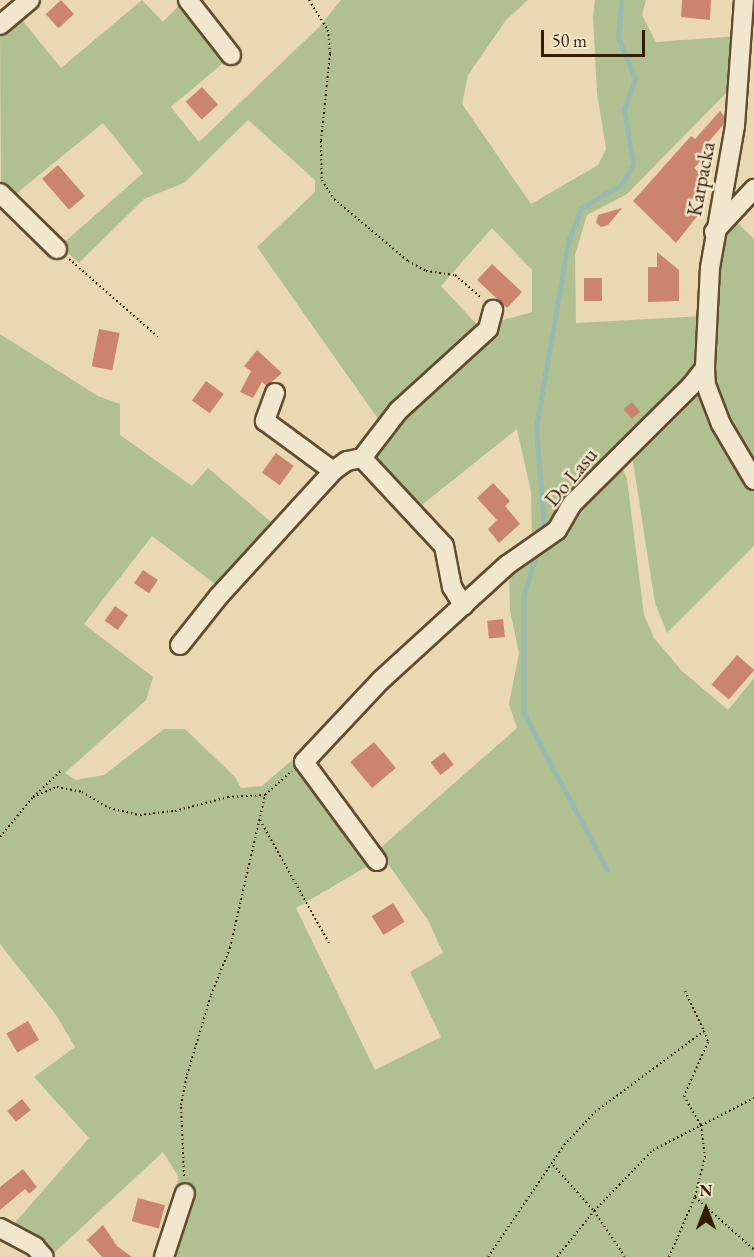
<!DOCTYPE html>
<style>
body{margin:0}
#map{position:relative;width:754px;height:1257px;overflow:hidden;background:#ead8b3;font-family:"EB Garamond",serif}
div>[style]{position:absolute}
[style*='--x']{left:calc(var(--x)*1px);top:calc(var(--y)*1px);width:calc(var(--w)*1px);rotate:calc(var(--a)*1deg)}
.green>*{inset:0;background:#b1c091}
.stream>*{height:4.5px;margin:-2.25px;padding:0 2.25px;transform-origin:2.25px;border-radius:2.25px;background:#98b9ae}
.building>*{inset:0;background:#cb856f;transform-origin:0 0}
.path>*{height:2px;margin-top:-1px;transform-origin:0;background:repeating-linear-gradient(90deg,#351d03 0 1.5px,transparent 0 4.5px)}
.roads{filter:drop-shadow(2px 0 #624c2f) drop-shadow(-2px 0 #624c2f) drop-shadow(0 2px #624c2f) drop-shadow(0 -2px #624c2f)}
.minor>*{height:18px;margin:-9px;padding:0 9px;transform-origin:9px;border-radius:9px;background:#f1e6ce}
span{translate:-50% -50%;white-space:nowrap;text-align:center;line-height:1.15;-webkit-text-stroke:5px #f1e6ce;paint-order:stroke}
.street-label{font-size:21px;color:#351d03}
.north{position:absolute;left:676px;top:1179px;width:60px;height:60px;-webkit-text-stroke:4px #f1e6ce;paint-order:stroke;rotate:0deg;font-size:16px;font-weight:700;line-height:24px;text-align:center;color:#351d03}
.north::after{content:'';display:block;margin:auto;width:21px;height:27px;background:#351d03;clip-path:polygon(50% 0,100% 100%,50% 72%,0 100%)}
.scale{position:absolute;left:541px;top:30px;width:104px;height:27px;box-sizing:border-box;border:3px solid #351d03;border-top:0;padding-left:8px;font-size:18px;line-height:21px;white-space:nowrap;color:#351d03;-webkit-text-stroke:4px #f1e6ce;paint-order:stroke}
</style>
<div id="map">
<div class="green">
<div style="clip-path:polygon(142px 0,163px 22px,184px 0,229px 58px,171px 107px,199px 142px,319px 27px,341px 0,528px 0,506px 20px,468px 75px,462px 104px,531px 204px,598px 165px,606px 149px,597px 93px,593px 17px,595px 0,646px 0,642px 15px,656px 42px,738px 36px,733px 86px,627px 194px,587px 215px,575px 255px,576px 323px,704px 316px,698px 367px,683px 387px,570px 493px,554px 526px,532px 538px,531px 492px,517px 429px,418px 508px,372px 463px,372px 455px,403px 416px,496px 322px,532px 312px,532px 270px,492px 228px,441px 286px,481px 329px,381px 423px,257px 247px,315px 192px,315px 180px,248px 120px,184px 183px,144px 199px,79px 263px,60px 246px,143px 173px,103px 123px,12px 197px,1px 185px,0 30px,18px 15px,61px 68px)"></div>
<div style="clip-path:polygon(735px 220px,754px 239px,754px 468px,721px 403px,711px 371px,720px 237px)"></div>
<div style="clip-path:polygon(evenodd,0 334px,98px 396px,120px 404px,120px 435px,192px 486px,208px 468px,277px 527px,220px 588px,152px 536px,84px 624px,153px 677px,146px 700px,65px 773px,76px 780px,104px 775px,164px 729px,185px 729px,235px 777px,241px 788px,262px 786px,292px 760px,314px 768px,378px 850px,517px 728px,509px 704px,519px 653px,510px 610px,509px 574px,569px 519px,620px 463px,627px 479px,644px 615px,654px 638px,682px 671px,728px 710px,754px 678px,754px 1257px,170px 1257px,178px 1176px,163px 1152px,53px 1254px,12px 1226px,89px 1138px,34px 1077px,75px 1047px,56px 1015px,0 944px,0 334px,383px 857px,428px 920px,443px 953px,410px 972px,441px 1037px,375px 1070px,296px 908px,383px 857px)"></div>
<div style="clip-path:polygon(696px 388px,703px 391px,754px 487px,754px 546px,667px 633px,655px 603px,631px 449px)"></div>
</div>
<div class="stream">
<div style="--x:544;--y:527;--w:99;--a:-94.6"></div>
<div style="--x:536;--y:428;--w:189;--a:-80.2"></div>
<div style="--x:568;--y:242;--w:36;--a:-69"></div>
<div style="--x:581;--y:208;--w:46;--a:-29.9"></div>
<div style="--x:621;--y:185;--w:24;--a:-60"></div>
<div style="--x:633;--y:164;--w:56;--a:-99.3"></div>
<div style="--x:624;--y:109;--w:33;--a:-70"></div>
<div style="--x:635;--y:78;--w:43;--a:-113"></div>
<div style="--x:618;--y:38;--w:38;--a:-85"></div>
<div style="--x:538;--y:550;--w:48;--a:106.9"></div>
<div style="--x:524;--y:596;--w:117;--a:90"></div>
<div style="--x:524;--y:713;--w:177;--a:62"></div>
</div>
<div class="building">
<div style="left:61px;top:0;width:19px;height:21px;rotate:47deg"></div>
<div style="clip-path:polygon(682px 0,711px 0,710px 20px,681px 17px)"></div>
<div style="left:202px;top:87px;width:24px;height:22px;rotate:48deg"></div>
<div style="clip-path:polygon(720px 111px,724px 116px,724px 124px,704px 147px,709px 152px,694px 168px,708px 181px,688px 205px,699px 214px,676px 243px,633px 201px,691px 136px,695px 139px)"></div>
<div style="left:58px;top:165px;width:41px;height:21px;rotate:49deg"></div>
<div style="clip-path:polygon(622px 208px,608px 225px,601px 227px,596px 223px,598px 215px)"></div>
<div style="clip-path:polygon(657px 252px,679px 270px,679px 301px,648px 302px,648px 267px,657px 267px)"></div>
<div style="left:492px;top:264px;width:41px;height:22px;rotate:43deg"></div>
<div style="left:584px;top:278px;width:18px;height:23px"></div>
<div style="left:99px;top:329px;width:21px;height:38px;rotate:11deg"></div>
<div style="clip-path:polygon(257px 350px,282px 373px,267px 386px,262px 382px,253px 398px,240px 392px,251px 371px,244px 366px)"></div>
<div style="left:206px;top:381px;width:22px;height:24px;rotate:36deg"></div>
<div style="left:632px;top:402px;width:13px;height:11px;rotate:51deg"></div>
<div style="left:276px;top:453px;width:22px;height:24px;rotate:36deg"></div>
<div style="clip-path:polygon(493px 483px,510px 501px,505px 506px,520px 524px,499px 543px,488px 529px,497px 520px,477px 498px)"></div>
<div style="left:143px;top:570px;width:18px;height:16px;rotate:34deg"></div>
<div style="left:115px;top:606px;width:16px;height:18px;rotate:35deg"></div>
<div style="left:503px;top:619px;width:18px;height:16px;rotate:84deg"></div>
<div style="left:737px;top:655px;width:23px;height:39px;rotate:41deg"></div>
<div style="left:374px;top:742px;width:34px;height:31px;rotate:50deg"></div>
<div style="left:444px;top:752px;width:16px;height:17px;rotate:52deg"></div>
<div style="left:393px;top:903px;width:22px;height:25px;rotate:58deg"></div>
<div style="left:28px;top:1021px;width:22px;height:25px;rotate:60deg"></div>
<div style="left:22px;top:1099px;width:14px;height:19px;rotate:51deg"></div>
<div style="clip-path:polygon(23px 1169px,37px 1187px,29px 1194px,25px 1189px,0 1210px,0 1187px)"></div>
<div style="left:138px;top:1198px;width:28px;height:24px;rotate:15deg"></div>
<div style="clip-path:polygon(103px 1225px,117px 1246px,132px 1257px,102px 1257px,87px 1240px)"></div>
</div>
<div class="path">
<div style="--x:309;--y:0;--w:36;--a:58"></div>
<div style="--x:328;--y:30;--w:24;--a:85"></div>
<div style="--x:330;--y:54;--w:87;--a:95.9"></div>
<div style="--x:321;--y:141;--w:39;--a:89"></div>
<div style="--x:322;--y:180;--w:22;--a:58"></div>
<div style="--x:334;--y:199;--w:97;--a:40"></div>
<div style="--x:408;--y:261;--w:21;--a:29"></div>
<div style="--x:426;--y:271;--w:29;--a:8"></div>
<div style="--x:455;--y:275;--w:35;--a:41"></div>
<div style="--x:69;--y:259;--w:118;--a:41.2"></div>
<div style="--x:33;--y:797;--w:26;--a:-23"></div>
<div style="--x:57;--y:787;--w:25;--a:11"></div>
<div style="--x:82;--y:792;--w:31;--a:31"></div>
<div style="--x:109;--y:808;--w:32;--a:13"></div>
<div style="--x:140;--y:815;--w:35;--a:-7"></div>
<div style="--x:175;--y:811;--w:55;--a:-14.8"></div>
<div style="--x:228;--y:797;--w:37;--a:-3"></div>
<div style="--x:260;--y:820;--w:141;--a:60.7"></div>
<div style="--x:0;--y:837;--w:52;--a:-50.5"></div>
<div style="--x:33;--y:797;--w:38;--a:-43"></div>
<div style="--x:685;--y:991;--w:44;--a:64.6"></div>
<div style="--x:553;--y:1165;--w:62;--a:48.3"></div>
<div style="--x:594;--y:1211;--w:55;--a:56"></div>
<div style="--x:184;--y:1176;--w:71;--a:-92.4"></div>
<div style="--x:181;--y:1105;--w:31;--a:-79"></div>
<div style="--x:187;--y:1075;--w:84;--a:-73.3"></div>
<div style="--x:211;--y:995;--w:51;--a:-68"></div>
<div style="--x:230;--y:948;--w:157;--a:-77.1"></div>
<div style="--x:265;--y:795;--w:36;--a:-42"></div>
<div style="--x:488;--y:1257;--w:135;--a:-55.8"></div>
<div style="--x:564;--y:1145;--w:45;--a:-46.8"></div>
<div style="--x:595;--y:1112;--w:136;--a:-36.6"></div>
<div style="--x:704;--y:1031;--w:12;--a:70"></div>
<div style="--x:708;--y:1042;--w:59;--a:114"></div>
<div style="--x:684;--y:1096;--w:34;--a:60"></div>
<div style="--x:701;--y:1125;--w:31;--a:83"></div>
<div style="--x:705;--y:1156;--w:42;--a:103.7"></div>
<div style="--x:695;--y:1197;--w:79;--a:41.9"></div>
<div style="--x:557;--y:1257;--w:59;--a:-51.2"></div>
<div style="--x:594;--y:1211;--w:85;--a:-46"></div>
<div style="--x:653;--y:1150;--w:114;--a:-27.2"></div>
<div style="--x:669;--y:1257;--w:65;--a:-66.6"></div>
</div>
<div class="roads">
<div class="minor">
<div style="--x:188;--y:0;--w:70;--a:52"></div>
<div style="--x:744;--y:0;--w:126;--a:94.1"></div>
<div style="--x:735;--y:126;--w:144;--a:100"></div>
<div style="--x:710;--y:268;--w:100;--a:92.9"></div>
<div style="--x:705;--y:368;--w:17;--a:87"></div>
<div style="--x:706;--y:385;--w:42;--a:69"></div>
<div style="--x:721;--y:424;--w:65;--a:59.5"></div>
<div style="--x:0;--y:25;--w:39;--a:-40"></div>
<div style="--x:0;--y:193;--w:80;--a:44.5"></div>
<div style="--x:714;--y:232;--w:59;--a:-47.1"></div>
<div style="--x:275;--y:393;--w:30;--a:110"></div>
<div style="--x:265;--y:421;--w:84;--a:36.3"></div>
<div style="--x:362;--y:458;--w:59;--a:-52.5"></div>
<div style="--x:398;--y:411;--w:122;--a:-42.3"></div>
<div style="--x:488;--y:329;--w:20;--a:-75"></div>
<div style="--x:180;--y:645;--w:63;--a:-51.5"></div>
<div style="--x:219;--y:596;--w:169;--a:-47.6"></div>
<div style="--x:333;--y:471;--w:17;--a:-36"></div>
<div style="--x:347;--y:461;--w:15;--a:-11"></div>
<div style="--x:362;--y:458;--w:120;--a:47"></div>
<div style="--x:444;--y:546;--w:42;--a:79"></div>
<div style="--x:452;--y:587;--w:22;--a:58"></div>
<div style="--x:377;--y:861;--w:123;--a:-126.4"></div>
<div style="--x:304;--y:762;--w:111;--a:-46.8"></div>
<div style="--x:380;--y:681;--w:172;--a:-42.4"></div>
<div style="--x:507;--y:565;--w:61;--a:-35"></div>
<div style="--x:557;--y:530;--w:30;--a:-60"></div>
<div style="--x:572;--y:504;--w:168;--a:-44.8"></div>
<div style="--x:691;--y:386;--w:23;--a:-52"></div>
<div style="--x:0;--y:1228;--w:40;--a:28"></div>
<div style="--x:35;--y:1247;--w:13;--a:48"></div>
<div style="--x:164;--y:1257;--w:67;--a:-71.8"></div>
</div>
</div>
<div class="street-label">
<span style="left:701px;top:179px;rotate:-79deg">Karpacka</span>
<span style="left:571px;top:477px;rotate:-50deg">Do Lasu</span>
</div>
<div class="north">N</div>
<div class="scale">50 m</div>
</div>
